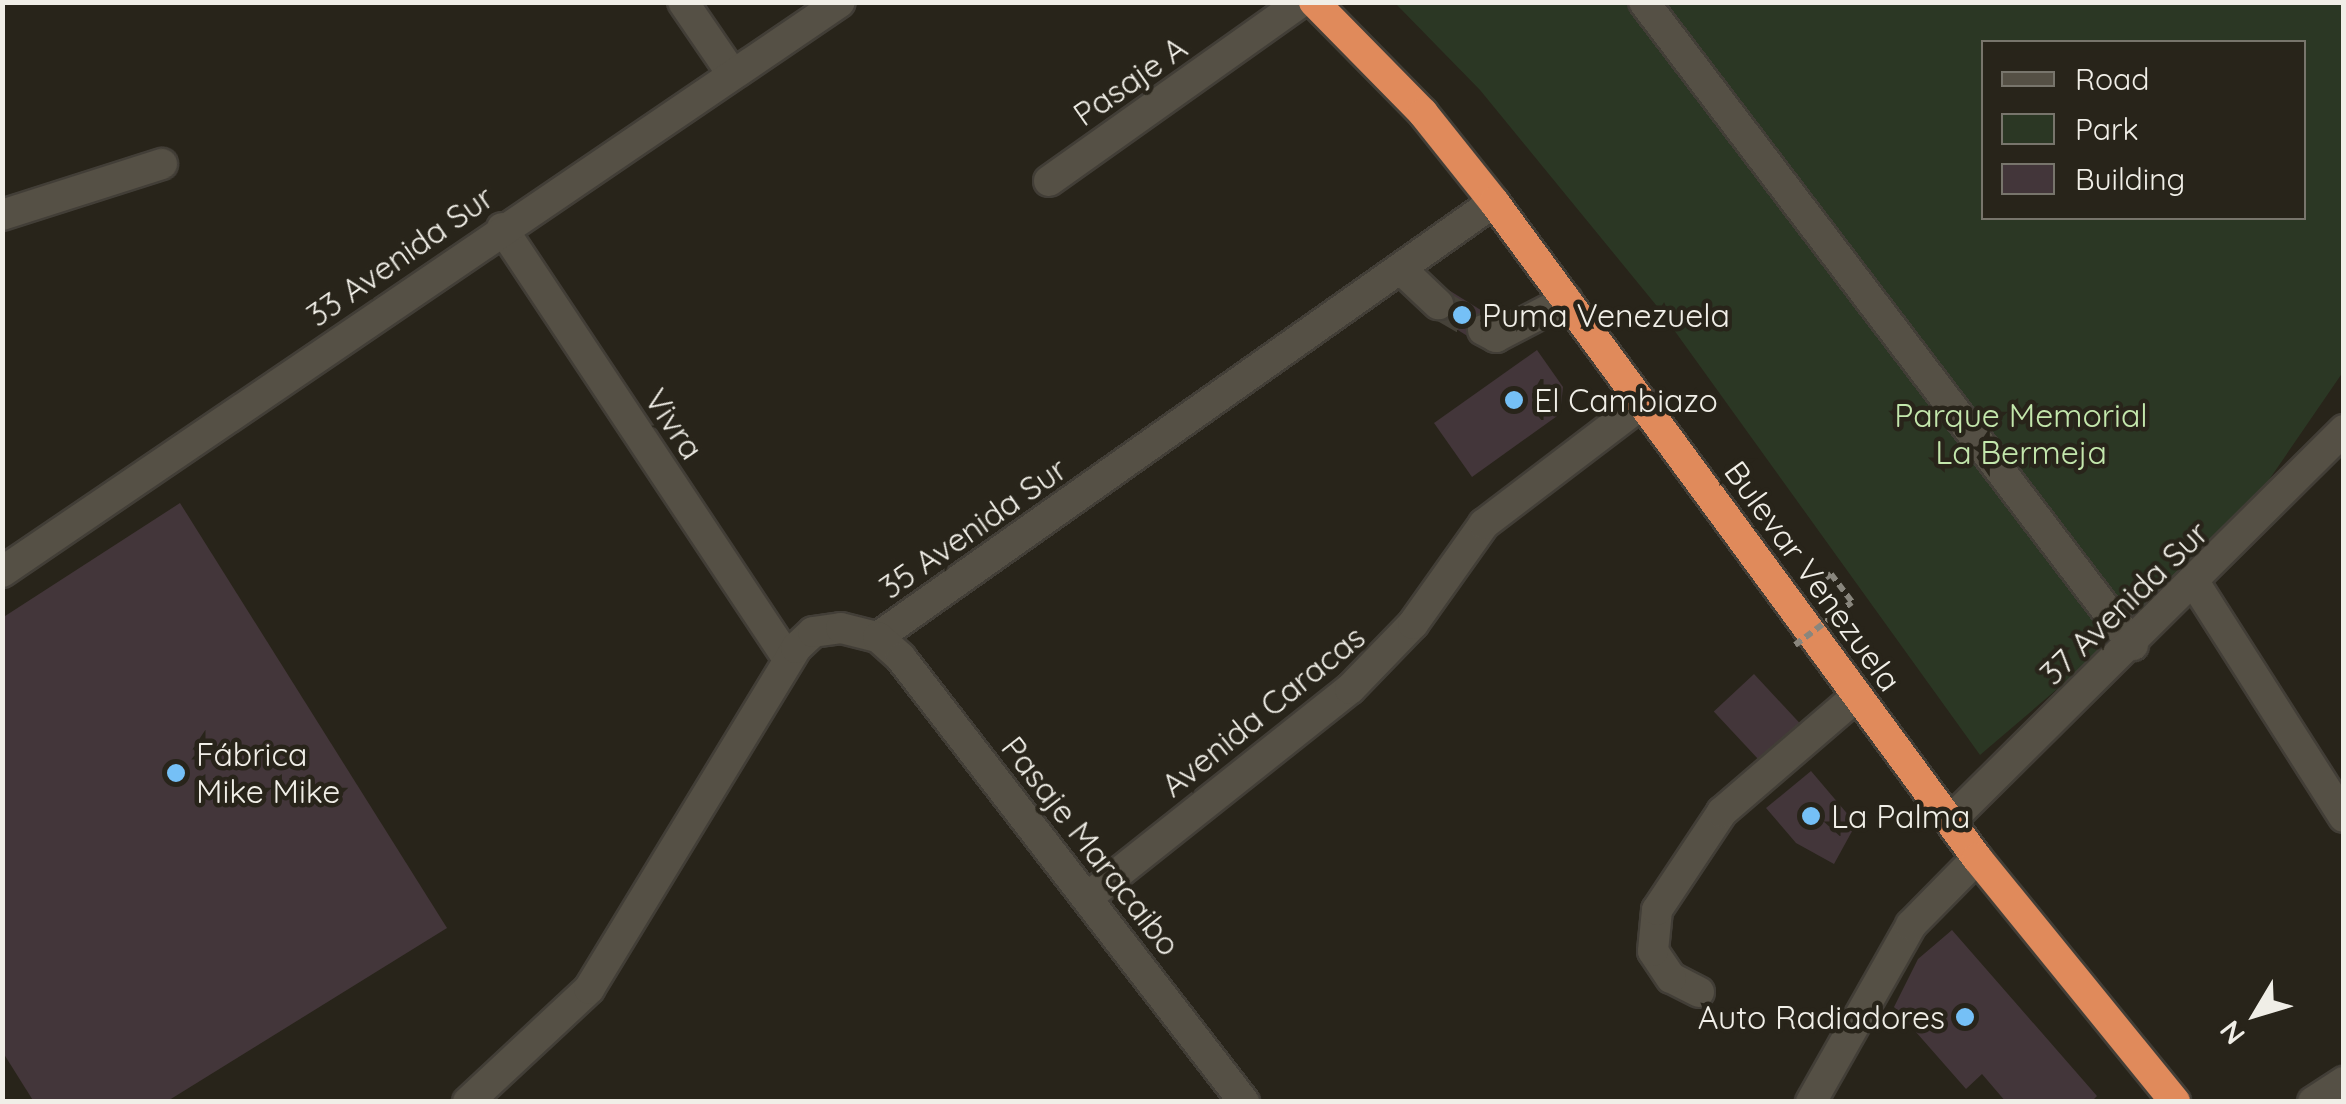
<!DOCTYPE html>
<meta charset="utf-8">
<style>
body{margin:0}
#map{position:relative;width:2346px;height:1104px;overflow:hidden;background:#28241a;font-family:Quicksand,sans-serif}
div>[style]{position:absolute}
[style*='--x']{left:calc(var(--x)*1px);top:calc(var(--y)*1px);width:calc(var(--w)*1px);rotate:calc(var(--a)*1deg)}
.green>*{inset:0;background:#2b3724}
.building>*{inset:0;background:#43363a;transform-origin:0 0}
.minor-tunnel>*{height:30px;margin-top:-15px;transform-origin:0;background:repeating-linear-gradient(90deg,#464239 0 30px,transparent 0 45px)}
.path>*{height:6px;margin-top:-3px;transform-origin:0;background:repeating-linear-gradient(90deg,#89867d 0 8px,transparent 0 13px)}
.roads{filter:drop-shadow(2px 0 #423e37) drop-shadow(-2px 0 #423e37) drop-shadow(0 2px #423e37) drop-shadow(0 -2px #423e37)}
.minor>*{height:30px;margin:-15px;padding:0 15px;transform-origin:15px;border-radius:15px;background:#555045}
.highway>*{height:30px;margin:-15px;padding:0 15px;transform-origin:15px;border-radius:15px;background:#e08a5b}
.path-bridge>*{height:6px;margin-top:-3px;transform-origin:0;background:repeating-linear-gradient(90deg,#89867d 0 8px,transparent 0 13px)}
.dots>*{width:28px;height:28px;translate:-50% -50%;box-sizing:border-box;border:5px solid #28241a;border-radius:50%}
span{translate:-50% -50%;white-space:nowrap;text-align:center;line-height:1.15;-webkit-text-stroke:9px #28241a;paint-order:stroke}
.street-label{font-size:32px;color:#f0eee7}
.poi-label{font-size:32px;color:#f0eee7}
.left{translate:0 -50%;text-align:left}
.right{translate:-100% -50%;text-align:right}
.park-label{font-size:32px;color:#c3e7ac}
.frame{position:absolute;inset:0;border:5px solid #f0eee7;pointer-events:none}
.legend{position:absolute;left:1981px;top:40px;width:325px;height:180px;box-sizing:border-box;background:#28241a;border:2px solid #78756c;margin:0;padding:12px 18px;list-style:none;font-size:30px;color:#f0eee7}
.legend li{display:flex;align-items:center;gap:20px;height:50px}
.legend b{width:50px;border:2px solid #78756c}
.north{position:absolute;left:2206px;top:964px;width:100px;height:100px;-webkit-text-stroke:8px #28241a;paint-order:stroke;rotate:232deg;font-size:28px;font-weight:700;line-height:40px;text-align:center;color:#f0eee7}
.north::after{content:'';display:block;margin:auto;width:35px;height:45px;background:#f0eee7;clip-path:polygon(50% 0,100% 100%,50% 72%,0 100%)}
</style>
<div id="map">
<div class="green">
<div style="clip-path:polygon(evenodd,1395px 3px,2343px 3px,2343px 372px,2249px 509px,2172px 591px,1980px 755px,1656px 305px,1480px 90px,1395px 3px,1984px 42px,2304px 42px,2304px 218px,1984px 218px,1984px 42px)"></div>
</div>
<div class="building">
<div style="left:1447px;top:289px;width:52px;height:29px;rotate:32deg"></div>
<div style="clip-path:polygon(1537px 350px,1563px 387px,1560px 414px,1472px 477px,1434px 423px)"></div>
<div style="clip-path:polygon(180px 503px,447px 928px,166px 1102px,34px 1102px,2px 1051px,2px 618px)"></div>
<div style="left:1754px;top:674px;width:73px;height:55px;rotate:47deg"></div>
<div style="clip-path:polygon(1811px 771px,1856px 824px,1834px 864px,1796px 843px,1766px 808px)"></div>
<div style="clip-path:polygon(1952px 930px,2097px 1096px,2091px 1102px,2006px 1102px,1982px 1074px,1966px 1089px,1894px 1007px,1918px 959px)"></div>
</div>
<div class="minor-tunnel">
<div style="--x:1438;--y:304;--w:52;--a:30"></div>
</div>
<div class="path">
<div style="--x:1815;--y:586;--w:20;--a:-37"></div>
<div style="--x:1831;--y:574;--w:35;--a:53"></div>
</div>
<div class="roads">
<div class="minor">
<div style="--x:683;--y:2;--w:85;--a:55.6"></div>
<div style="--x:1644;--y:2;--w:808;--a:52.75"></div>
<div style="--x:1049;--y:181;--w:309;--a:-35.4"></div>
<div style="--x:2;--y:215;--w:168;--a:-17.7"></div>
<div style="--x:502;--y:228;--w:517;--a:56.43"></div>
<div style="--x:1402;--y:270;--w:50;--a:43.4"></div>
<div style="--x:1483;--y:330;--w:15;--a:28"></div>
<div style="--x:1496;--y:337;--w:80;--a:-27.5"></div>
<div style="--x:2;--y:572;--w:1013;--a:-34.22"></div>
<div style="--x:2196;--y:585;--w:275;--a:57.5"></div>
<div style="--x:878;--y:637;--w:754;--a:-35.23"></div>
<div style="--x:1950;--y:821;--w:555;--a:-44.78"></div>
<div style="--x:1087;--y:898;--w:336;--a:-38.5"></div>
<div style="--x:1350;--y:689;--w:91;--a:-45.9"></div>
<div style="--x:1413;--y:624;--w:123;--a:-54.6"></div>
<div style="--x:1484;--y:524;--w:200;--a:-37.3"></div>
<div style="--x:1699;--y:992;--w:31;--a:-153"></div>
<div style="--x:1671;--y:978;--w:32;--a:-124"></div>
<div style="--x:1653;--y:951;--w:41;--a:-84.4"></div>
<div style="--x:1657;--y:910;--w:118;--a:-56.4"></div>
<div style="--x:1722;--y:812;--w:178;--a:-40.7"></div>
<div style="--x:468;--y:1102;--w:166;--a:-43"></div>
<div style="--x:589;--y:989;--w:399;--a:-58.7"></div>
<div style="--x:796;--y:648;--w:23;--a:-43"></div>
<div style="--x:813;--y:632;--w:28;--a:-8"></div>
<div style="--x:841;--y:628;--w:38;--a:14"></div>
<div style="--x:878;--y:637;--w:31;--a:42"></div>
<div style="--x:901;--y:658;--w:561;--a:52.31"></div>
<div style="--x:1811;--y:1102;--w:203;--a:-60.5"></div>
<div style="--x:1911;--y:925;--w:94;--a:-45.4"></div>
<div style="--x:2313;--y:1102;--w:37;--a:-33"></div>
</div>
<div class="highway">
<div style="--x:1314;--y:2;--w:156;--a:45.5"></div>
<div style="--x:1423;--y:113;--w:114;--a:51.4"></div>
<div style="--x:1494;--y:202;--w:815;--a:53.64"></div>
<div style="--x:1977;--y:858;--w:314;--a:50.9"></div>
</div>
</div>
<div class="path-bridge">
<div style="--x:1795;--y:645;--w:71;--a:-37"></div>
</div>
<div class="dots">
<div style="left:1462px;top:315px;background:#75c0f6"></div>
<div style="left:1514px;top:400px;background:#75c0f6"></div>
<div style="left:176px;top:773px;background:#75c0f6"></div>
<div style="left:1811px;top:816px;background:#75c0f6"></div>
<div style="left:1965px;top:1017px;background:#75c0f6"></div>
</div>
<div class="street-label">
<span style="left:1130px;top:81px;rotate:-35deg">Pasaje A</span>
<span style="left:400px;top:256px;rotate:-35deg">33 Avenida Sur</span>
<span style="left:674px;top:424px;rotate:56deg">Vivra</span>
<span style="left:973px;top:528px;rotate:-35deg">35 Avenida Sur</span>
<span style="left:1813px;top:576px;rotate:54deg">Bulevar Venezuela</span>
<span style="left:2124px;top:603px;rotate:-44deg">37 Avenida Sur</span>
<span style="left:1263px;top:711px;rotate:-39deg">Avenida Caracas</span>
<span style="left:1091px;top:846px;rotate:52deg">Pasaje Maracaibo</span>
</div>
<div class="poi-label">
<span class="left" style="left:1482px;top:315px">Puma Venezuela</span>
<span class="left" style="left:1534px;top:400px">El Cambiazo</span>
<span class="left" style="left:196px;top:773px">Fábrica<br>Mike Mike</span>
<span class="left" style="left:1831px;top:816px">La Palma</span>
<span class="right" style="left:1945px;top:1017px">Auto Radiadores</span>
</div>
<div class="park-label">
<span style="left:2021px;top:434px">Parque Memorial<br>La Bermeja</span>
</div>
<div class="frame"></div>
<ul class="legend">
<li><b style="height:12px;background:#555045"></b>Road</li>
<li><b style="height:28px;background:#2b3724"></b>Park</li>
<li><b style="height:28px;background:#43363a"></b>Building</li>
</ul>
<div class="north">N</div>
</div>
